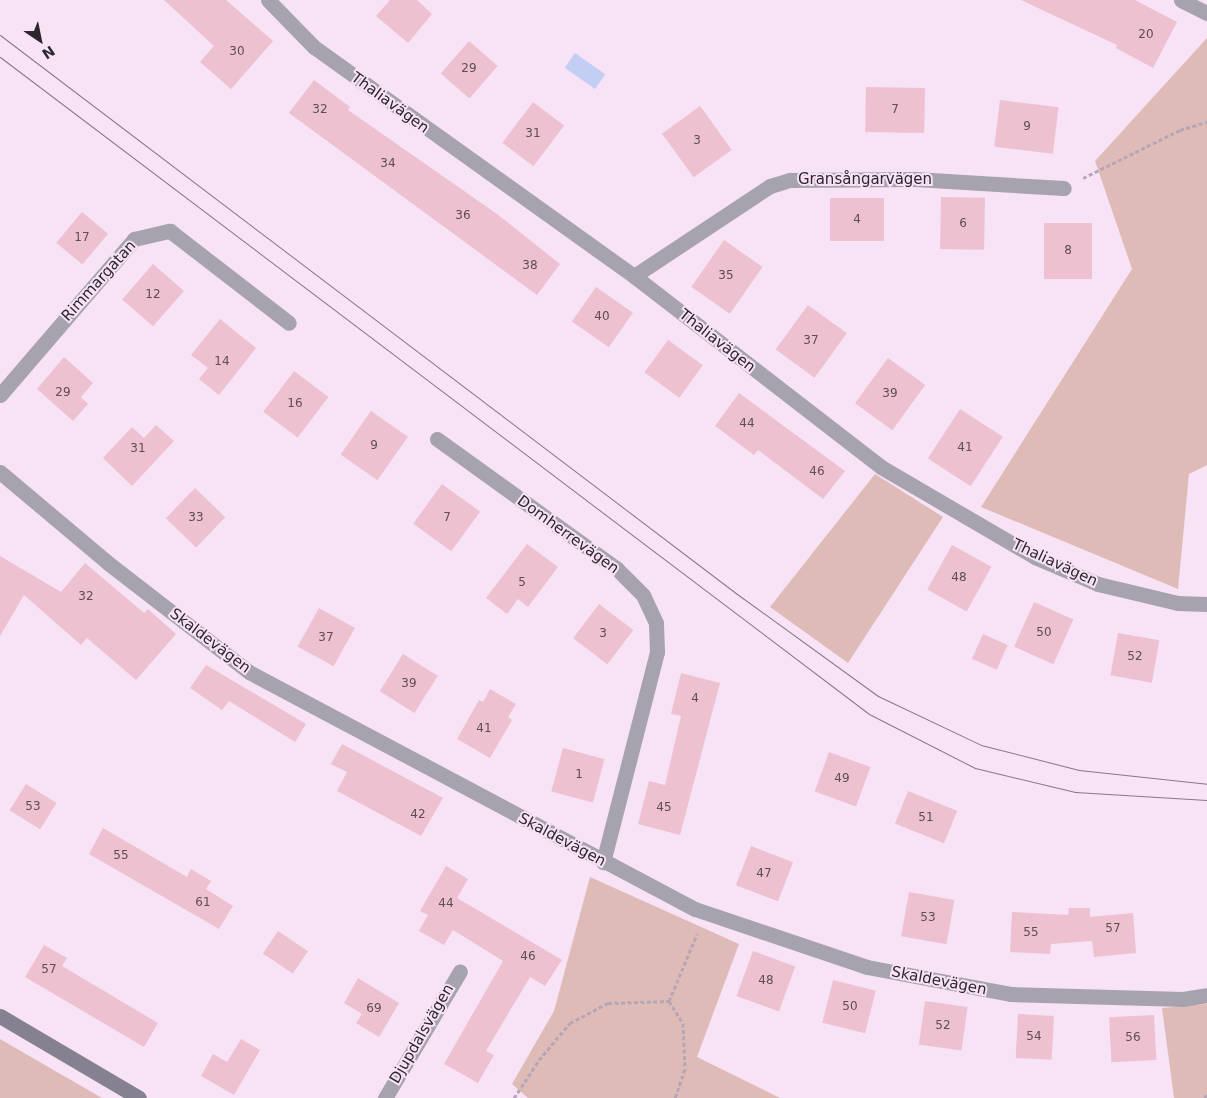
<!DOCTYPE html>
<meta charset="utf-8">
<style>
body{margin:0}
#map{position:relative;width:1207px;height:1098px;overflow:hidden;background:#f7e2f6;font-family:"DejaVu Sans",sans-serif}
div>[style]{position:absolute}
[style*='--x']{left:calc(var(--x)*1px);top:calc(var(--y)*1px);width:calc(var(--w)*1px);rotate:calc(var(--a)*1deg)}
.green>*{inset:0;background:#dfbbb8}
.water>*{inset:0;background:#c2cef3;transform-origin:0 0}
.building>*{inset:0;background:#edc1d0;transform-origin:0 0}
.path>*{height:3px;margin-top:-1.5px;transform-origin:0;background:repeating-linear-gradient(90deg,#b6a5b5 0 4px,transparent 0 6.5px)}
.street>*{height:15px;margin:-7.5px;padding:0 7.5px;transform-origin:7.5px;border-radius:7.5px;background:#a6a3ae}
.secondary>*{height:15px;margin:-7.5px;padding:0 7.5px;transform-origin:7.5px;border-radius:7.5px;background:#858190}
.tram>*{height:1px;margin:-0.5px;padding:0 0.5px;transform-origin:0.5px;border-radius:0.5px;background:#857885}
span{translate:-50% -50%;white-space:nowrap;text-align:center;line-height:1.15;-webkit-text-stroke:4px #f7e2f6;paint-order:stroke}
.number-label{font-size:12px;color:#5d4d56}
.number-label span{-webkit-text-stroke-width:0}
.street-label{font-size:15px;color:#2d262d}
.north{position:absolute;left:15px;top:15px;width:50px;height:50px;-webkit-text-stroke:4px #f7e2f6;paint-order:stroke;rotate:146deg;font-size:14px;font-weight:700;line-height:20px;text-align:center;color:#2d262d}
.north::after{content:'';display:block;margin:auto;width:18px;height:22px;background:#2d262d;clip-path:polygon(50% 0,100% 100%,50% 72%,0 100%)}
</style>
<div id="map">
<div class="green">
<div style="clip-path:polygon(1207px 38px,1207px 465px,1189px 474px,1178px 589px,981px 507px,1132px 269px,1095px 161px)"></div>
<div style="clip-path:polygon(875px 474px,943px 517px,848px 663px,770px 607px)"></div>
<div style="clip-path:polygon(590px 877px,739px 944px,697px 1057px,780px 1098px,528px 1098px,512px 1084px,554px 1011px)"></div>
<div style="clip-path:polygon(1207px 1004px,1207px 1098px,1174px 1098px,1162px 1008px)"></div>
<div style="clip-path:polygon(0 1039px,102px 1098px,0 1098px)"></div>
</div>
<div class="water">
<div style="left:575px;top:53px;width:37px;height:18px;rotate:35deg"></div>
</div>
<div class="building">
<div style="clip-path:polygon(164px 0,226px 0,273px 41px,231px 89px,200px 62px,214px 46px)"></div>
<div style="clip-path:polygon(390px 0,417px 0,432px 14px,408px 43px,376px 16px)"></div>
<div style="clip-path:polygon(1021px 0,1135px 0,1177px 22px,1153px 68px,1116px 48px,1117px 45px)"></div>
<div style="left:469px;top:41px;width:38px;height:43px;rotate:41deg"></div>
<div style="clip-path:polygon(314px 80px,350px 107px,348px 110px,497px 214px,560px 264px,537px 295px,289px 113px)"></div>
<div style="left:866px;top:87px;width:59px;height:45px;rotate:1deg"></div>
<div style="left:1000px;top:100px;width:59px;height:47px;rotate:7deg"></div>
<div style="left:533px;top:102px;width:39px;height:51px;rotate:37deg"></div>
<div style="left:700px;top:106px;width:54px;height:47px;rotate:54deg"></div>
<div style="left:941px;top:197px;width:44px;height:52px;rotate:1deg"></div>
<div style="left:884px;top:198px;width:43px;height:54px;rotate:90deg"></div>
<div style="left:82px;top:212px;width:34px;height:40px;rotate:40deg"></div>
<div style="left:1044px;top:223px;width:48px;height:56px"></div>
<div style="left:724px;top:240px;width:47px;height:57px;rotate:35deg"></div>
<div style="left:153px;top:264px;width:41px;height:47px;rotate:41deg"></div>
<div style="left:596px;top:287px;width:45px;height:42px;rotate:35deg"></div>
<div style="left:808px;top:305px;width:48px;height:55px;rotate:36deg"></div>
<div style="clip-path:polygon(220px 319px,256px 348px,219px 395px,199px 379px,208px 368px,191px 355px)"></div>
<div style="left:668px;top:340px;width:43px;height:40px;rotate:36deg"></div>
<div style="clip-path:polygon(64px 357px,93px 383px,81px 397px,88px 404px,73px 421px,37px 389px)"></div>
<div style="left:888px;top:358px;width:46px;height:56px;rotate:36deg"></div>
<div style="left:294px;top:371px;width:43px;height:51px;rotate:37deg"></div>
<div style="clip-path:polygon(739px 393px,845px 471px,823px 499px,758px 450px,754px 455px,715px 426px)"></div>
<div style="left:960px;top:409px;width:51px;height:59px;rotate:33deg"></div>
<div style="left:371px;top:411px;width:45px;height:53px;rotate:35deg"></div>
<div style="clip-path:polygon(156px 425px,174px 441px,132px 486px,103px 458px,132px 427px,144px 438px)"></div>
<div style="left:442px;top:484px;width:47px;height:49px;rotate:36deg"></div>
<div style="left:195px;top:488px;width:42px;height:42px;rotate:44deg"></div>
<div style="clip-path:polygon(527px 544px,558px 567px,528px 607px,518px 599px,507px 614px,486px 598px)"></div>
<div style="left:952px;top:545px;width:45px;height:51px;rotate:29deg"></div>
<div style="clip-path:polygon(0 556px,61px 592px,85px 563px,144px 613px,148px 609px,176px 634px,136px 680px,87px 638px,81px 645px,24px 595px,0 636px)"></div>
<div style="left:1034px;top:602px;width:43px;height:49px;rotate:24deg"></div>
<div style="left:599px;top:604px;width:43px;height:43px;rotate:37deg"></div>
<div style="left:319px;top:608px;width:41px;height:44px;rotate:29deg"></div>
<div style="left:1118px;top:633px;width:42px;height:43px;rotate:10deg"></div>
<div style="left:983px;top:634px;width:27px;height:27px;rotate:24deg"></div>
<div style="left:403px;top:654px;width:41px;height:44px;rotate:32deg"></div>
<div style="clip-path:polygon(206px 665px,306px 724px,295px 742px,229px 701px,222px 710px,190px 688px)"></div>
<div style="clip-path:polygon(681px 673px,720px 683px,680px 835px,638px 824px,649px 781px,665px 785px,681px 716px,671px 714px)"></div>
<div style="clip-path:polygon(490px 689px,516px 704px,508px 717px,512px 720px,490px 758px,457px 739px,479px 700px,483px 702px)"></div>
<div style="clip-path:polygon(342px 744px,443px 798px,421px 836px,337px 791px,347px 772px,331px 764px)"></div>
<div style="left:563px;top:748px;width:43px;height:45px;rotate:15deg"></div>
<div style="left:829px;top:752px;width:44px;height:42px;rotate:20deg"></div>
<div style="left:26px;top:784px;width:36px;height:31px;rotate:32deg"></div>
<div style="left:908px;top:791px;width:53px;height:35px;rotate:22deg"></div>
<div style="clip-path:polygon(103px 828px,187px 877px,191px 869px,211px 881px,206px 889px,233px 906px,219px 929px,89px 854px)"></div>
<div style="left:751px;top:846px;width:45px;height:42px;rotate:21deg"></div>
<div style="clip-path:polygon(446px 866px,468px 879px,457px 898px,562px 960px,545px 986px,530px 977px,486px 1051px,494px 1055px,478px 1083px,444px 1064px,503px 961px,453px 930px,444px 945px,419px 931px,428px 915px,420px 911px)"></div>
<div style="left:909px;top:892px;width:46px;height:45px;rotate:10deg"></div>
<div style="clip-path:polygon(1069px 908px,1090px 908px,1090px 917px,1133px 913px,1136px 953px,1094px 957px,1092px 941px,1051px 944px,1050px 954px,1010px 952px,1012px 912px,1068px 915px)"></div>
<div style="left:278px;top:931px;width:36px;height:27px;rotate:34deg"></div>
<div style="clip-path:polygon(44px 945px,67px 958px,62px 966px,158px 1023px,144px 1047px,25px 977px)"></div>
<div style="left:753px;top:951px;width:45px;height:48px;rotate:20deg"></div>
<div style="clip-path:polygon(358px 978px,399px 1003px,379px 1037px,356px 1023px,362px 1014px,344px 1003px)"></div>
<div style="left:833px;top:980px;width:44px;height:44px;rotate:14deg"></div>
<div style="left:925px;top:1001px;width:43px;height:44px;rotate:8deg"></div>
<div style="left:1018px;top:1014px;width:36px;height:44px;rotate:3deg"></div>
<div style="left:1154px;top:1015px;width:45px;height:45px;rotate:87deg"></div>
<div style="clip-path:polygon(241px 1039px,260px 1050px,234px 1095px,201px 1076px,213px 1054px,227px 1062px)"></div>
</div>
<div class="path">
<div style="--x:1083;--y:178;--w:108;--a:-26.3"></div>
<div style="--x:1180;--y:130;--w:28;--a:-17"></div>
<div style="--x:669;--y:1001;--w:26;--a:58"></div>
<div style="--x:683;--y:1023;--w:46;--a:87.5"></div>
<div style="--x:685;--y:1069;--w:31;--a:109"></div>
<div style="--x:514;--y:1098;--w:45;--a:-56.7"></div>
<div style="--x:539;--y:1060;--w:48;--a:-50"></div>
<div style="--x:570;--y:1023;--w:43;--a:-27.8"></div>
<div style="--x:608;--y:1003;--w:61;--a:-1.9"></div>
<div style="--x:669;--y:1001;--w:73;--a:-67.3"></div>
<div style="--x:1205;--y:1098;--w:4;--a:-63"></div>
</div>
<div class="street">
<div style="--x:268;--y:0;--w:66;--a:45.6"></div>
<div style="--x:314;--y:47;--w:393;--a:35.6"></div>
<div style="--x:634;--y:276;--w:312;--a:37.7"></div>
<div style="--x:881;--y:467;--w:178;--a:30.3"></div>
<div style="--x:1035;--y:557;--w:69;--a:23.2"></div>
<div style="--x:1098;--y:584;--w:82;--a:13.4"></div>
<div style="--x:1178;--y:603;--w:29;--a:2"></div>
<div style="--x:1181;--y:0;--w:29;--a:27"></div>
<div style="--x:634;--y:276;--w:163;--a:-33.5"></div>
<div style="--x:770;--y:186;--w:21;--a:-17"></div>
<div style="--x:790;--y:180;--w:125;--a:-0.5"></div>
<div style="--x:915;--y:179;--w:149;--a:3.5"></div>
<div style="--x:0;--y:395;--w:206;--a:-49.3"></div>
<div style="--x:134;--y:239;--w:37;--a:-13"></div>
<div style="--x:170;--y:231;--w:150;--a:37.7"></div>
<div style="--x:437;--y:439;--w:221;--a:35.8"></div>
<div style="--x:616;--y:568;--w:38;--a:45"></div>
<div style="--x:643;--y:595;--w:31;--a:65"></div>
<div style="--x:656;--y:623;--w:29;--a:88"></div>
<div style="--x:657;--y:652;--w:217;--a:104.4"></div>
<div style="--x:0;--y:472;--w:141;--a:40.1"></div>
<div style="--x:108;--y:563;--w:178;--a:37.7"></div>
<div style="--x:249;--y:672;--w:505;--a:27.99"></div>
<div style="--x:695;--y:909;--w:182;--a:18.6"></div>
<div style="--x:867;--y:967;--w:147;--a:10.6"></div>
<div style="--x:1011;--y:994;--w:172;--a:1.7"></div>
<div style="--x:1183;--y:999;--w:24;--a:-9"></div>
<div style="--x:385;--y:1098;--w:147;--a:-59.4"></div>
</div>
<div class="secondary">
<div style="--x:0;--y:1016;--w:161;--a:30.5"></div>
</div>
<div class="tram">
<div style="--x:0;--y:35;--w:925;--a:37.18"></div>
<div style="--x:737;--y:594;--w:174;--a:35.9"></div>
<div style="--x:878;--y:696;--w:114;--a:25.4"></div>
<div style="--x:981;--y:745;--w:101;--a:14.3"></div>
<div style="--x:1079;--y:770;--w:129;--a:6.2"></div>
<div style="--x:0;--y:57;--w:1089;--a:37.09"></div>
<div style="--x:869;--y:714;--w:119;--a:27"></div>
<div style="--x:975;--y:768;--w:103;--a:13.5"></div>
<div style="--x:1075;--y:792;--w:132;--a:3.5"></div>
</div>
<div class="number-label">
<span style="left:1146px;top:35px">20</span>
<span style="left:237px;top:52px">30</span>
<span style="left:469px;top:69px">29</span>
<span style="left:320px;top:110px">32</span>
<span style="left:895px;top:110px">7</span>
<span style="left:1027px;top:127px">9</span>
<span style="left:533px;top:134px">31</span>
<span style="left:697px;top:141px">3</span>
<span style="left:388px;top:164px">34</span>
<span style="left:463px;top:216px">36</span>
<span style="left:857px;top:220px">4</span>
<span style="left:963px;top:224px">6</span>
<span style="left:82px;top:238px">17</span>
<span style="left:1068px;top:251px">8</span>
<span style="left:530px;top:266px">38</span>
<span style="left:726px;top:276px">35</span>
<span style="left:153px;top:295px">12</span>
<span style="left:602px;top:317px">40</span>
<span style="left:811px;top:341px">37</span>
<span style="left:222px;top:362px">14</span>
<span style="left:63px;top:393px">29</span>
<span style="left:890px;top:394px">39</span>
<span style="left:295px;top:404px">16</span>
<span style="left:747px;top:424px">44</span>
<span style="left:374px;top:446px">9</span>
<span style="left:965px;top:448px">41</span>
<span style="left:138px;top:449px">31</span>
<span style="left:817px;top:472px">46</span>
<span style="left:196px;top:518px">33</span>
<span style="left:447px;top:518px">7</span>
<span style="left:959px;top:578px">48</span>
<span style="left:522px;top:583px">5</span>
<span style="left:86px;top:597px">32</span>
<span style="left:1044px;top:633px">50</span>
<span style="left:603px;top:634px">3</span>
<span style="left:326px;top:638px">37</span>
<span style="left:1135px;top:657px">52</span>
<span style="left:409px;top:684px">39</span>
<span style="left:695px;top:699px">4</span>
<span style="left:484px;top:729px">41</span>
<span style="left:579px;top:775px">1</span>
<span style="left:842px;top:779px">49</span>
<span style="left:33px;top:807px">53</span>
<span style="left:664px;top:808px">45</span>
<span style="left:418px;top:815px">42</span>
<span style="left:926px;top:818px">51</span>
<span style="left:121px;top:856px">55</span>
<span style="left:764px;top:874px">47</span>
<span style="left:203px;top:903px">61</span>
<span style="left:446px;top:904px">44</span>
<span style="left:928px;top:918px">53</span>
<span style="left:1113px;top:929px">57</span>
<span style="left:1031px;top:933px">55</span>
<span style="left:528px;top:957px">46</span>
<span style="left:49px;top:970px">57</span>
<span style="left:766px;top:981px">48</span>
<span style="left:850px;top:1007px">50</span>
<span style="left:374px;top:1009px">69</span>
<span style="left:943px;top:1026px">52</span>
<span style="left:1034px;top:1037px">54</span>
<span style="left:1133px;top:1038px">56</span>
</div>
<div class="street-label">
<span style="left:390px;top:103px;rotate:36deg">Thaliavägen</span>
<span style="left:865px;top:180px">Gransångarvägen</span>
<span style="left:99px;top:281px;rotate:-48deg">Rimmargatan</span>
<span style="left:717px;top:341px;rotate:38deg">Thaliavägen</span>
<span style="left:568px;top:535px;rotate:36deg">Domherrevägen</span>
<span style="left:1055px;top:563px;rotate:25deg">Thaliavägen</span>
<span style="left:210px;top:641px;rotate:37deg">Skaldevägen</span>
<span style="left:562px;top:840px;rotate:28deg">Skaldevägen</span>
<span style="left:939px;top:981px;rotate:11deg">Skaldevägen</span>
<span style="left:422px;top:1034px;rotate:-60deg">Djupdalsvägen</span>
</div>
<div class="north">N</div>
</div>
